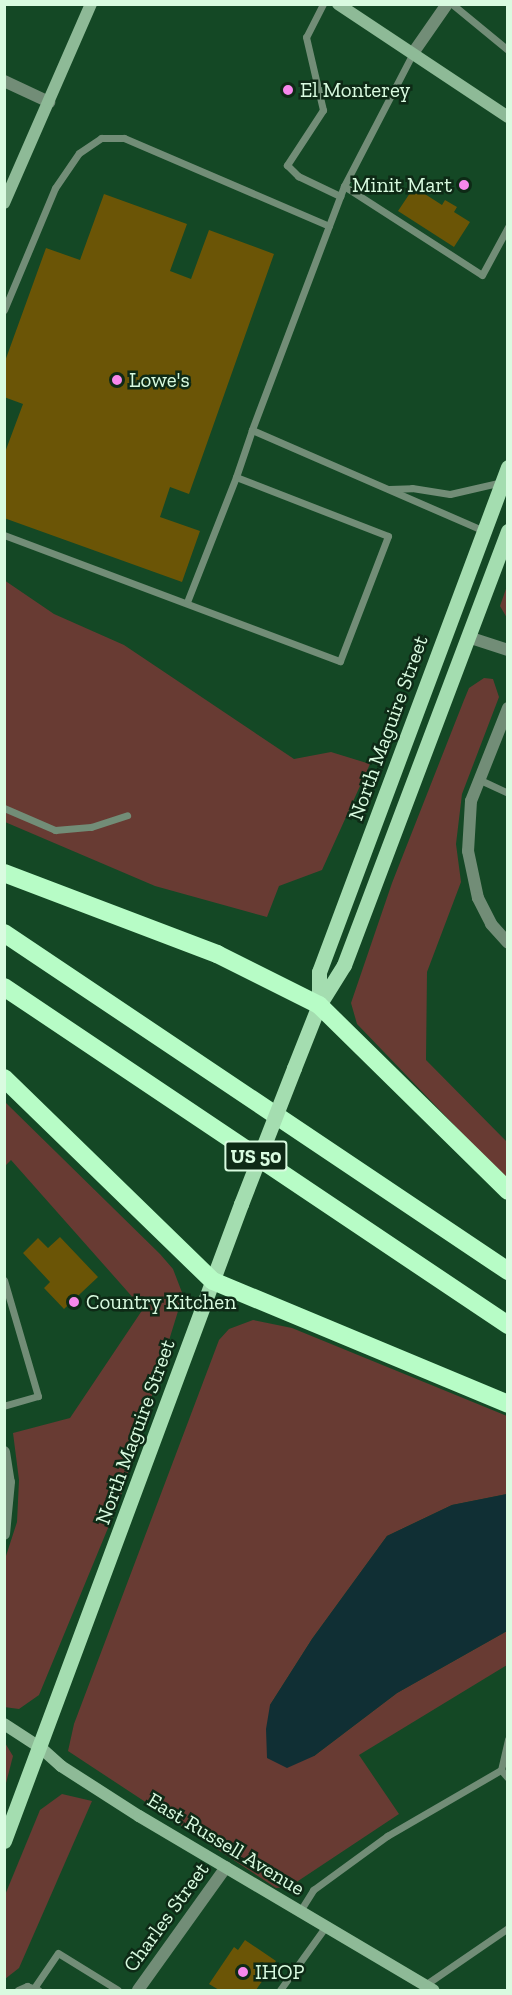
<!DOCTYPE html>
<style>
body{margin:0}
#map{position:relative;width:512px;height:1995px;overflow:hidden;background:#144825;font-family:"Zilla Slab",serif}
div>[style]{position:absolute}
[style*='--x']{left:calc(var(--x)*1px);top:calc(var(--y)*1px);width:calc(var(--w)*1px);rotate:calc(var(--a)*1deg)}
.green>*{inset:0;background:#683b33}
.water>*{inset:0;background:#102f34}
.building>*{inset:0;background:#6b5506}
.lane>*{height:7px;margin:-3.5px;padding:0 3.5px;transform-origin:3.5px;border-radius:3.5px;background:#728d77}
.street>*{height:12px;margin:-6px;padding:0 6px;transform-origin:6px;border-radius:6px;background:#728d77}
.secondary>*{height:12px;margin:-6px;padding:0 6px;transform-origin:6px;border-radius:6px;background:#8eba97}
.primary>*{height:15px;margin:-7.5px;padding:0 7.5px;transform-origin:7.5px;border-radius:7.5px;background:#a4ddb0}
.highway>*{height:18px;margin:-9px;padding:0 9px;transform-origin:9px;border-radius:9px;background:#b7fcc6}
.primary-bridge>*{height:15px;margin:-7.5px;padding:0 7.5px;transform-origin:7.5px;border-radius:7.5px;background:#a4ddb0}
.dots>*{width:16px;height:16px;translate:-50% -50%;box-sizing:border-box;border:3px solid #0e2a16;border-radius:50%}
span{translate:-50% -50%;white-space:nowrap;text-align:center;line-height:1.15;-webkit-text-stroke:5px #0e2a16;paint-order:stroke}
.shield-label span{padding:2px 4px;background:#0e2a16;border:2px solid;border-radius:4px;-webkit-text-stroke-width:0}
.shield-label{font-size:20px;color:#d9fbe0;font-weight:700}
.poi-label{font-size:21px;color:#d9fbe0}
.left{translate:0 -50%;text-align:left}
.right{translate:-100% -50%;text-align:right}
.street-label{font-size:21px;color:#d9fbe0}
.frame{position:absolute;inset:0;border:6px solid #d9fbe0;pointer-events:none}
</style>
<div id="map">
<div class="green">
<div style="clip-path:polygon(4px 580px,54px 614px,124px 645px,294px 759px,331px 752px,370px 764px,322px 870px,279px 886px,267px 917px,155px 886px,5px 822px)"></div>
<div style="clip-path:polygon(507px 586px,508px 618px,507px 618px,500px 606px)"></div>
<div style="clip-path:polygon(484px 678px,493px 679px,499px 697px,462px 794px,456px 844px,461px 882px,427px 972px,426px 1060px,507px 1142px,507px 1180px,357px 1024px,351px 1003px,392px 883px,464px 700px,469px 688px)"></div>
<div style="clip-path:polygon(5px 1102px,160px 1254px,173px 1269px,183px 1295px,120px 1499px,39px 1695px,19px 1709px,4px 1707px,5px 1559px,17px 1522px,19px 1480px,13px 1433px,70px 1418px,143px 1309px,11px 1160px,5px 1166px)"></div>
<div style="clip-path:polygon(253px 1320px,292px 1328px,507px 1416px,507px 1494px,452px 1505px,387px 1536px,312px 1639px,270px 1705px,314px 1756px,397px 1693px,507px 1631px,507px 1665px,359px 1755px,399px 1814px,289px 1887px,276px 1888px,68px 1751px,74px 1724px,219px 1340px,229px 1329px)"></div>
<div style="clip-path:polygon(5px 1743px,13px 1756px,5px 1787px)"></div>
<div style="clip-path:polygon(62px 1794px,92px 1801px,19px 1968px,5px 1979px,5px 1895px,40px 1810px)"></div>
</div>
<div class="water">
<div style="clip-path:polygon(507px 1494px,507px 1631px,397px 1693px,314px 1756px,287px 1768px,267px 1758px,266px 1729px,270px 1705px,312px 1639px,387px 1536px,452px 1505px)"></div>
</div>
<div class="building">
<div style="clip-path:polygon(414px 187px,442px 205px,445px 200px,457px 207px,454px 212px,470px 222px,454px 247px,398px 211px)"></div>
<div style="clip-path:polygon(104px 194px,187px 224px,170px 271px,191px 279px,209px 230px,274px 254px,189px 494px,170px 487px,160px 517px,200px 531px,182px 582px,4px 518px,4px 455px,23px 404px,4px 397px,4px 364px,46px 248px,80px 260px)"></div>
<div style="clip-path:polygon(60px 1237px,98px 1277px,64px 1309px,44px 1288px,50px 1282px,23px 1253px,38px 1238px,48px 1248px)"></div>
<div style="clip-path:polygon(245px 1940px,276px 1961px,256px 1990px,219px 1990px,209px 1984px,234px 1947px,238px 1950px)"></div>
</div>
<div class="lane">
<div style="--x:323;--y:4;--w:37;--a:117"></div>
<div style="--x:306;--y:37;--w:75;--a:76.9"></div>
<div style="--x:323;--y:110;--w:66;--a:123.2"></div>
<div style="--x:287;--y:165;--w:16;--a:45"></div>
<div style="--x:298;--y:176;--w:47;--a:25.5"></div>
<div style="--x:452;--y:4;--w:72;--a:39.4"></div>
<div style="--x:413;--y:53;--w:150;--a:117.4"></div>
<div style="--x:344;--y:186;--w:261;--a:110.7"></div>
<div style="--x:252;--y:430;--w:253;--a:23.5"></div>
<div style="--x:344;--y:186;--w:164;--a:32.8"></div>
<div style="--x:482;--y:275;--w:55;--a:-61.6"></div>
<div style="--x:4;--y:310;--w:132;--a:-67.3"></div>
<div style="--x:55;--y:188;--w:42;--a:-55.6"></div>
<div style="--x:79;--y:153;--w:27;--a:-34"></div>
<div style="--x:101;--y:138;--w:23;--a:0"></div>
<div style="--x:124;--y:138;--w:223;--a:23.2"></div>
<div style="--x:236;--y:477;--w:50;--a:-71.2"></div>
<div style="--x:389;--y:489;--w:23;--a:-2"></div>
<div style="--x:412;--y:488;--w:38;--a:9"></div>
<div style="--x:450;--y:494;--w:53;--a:-13"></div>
<div style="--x:4;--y:535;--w:359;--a:20.6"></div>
<div style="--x:340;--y:661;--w:134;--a:-69"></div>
<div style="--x:388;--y:536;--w:163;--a:-158.8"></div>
<div style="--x:236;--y:477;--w:134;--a:111.4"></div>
<div style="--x:478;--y:779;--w:33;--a:25"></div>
<div style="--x:4;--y:808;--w:56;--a:23.3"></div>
<div style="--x:55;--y:830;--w:36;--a:-5"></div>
<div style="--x:91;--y:827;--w:38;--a:-18"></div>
<div style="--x:4;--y:1280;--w:121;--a:73.7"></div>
<div style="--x:38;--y:1396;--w:35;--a:164"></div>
<div style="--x:501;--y:1770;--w:11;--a:49"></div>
<div style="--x:300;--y:1911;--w:25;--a:-58"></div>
<div style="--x:313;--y:1890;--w:92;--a:-36.1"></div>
<div style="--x:387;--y:1836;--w:132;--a:-30.1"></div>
<div style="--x:501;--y:1770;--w:32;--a:-77"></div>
<div style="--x:425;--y:1985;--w:101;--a:-34.5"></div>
<div style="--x:34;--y:1988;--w:42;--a:-55.6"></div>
<div style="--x:58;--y:1953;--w:70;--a:31.7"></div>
<div style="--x:18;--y:1990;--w:10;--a:-24"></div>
<div style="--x:27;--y:1986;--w:12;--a:20"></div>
<div style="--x:280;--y:1990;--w:79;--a:-54.3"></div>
</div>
<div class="street">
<div style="--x:413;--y:53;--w:60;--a:-55.2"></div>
<div style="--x:4;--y:81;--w:50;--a:25"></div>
<div style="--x:468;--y:637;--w:42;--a:18"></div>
<div style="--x:508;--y:708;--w:100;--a:111.7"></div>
<div style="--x:471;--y:801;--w:50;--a:93.4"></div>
<div style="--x:468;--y:851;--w:48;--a:78"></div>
<div style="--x:478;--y:898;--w:29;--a:63"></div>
<div style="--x:491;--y:924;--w:25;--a:48"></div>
<div style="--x:4;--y:1452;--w:30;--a:81"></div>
<div style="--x:9;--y:1482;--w:52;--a:95.5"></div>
<div style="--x:138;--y:1990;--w:151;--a:-54.4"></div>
</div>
<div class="secondary">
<div style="--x:338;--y:4;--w:204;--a:33.6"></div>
<div style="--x:4;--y:203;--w:217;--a:-66.4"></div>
<div style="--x:4;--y:1724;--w:44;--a:33"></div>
<div style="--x:41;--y:1748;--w:27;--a:42"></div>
<div style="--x:61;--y:1766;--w:93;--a:32.7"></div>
<div style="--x:139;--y:1816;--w:342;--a:30.6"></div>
</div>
<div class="primary">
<div style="--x:319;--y:1005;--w:33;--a:-90"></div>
<div style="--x:319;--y:972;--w:539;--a:-69.48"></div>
<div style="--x:294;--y:1068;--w:68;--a:-68.4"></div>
<div style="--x:319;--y:1005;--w:47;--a:-58"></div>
<div style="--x:344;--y:965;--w:464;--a:-69.3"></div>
<div style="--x:4;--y:1841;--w:680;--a:-69.59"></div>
</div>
<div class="highway">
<div style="--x:4;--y:873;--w:228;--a:20.8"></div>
<div style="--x:217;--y:954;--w:114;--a:26.6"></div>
<div style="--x:319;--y:1005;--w:265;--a:44.5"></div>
<div style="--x:4;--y:933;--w:607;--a:33.85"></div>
<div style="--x:4;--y:987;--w:607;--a:33.85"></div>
<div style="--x:4;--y:1078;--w:291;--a:44.2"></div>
<div style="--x:213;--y:1281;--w:320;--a:22.6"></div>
</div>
<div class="primary-bridge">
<div style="--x:241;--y:1204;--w:146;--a:-68.7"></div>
</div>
<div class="dots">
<div style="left:288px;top:90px;background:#f788ec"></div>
<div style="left:464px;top:185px;background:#f788ec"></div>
<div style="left:117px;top:380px;background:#f788ec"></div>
<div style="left:74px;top:1302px;background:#f788ec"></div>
<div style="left:243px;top:1972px;background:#f788ec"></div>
</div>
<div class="shield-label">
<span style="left:256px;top:1156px">US 50</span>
</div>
<div class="poi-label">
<span class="left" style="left:300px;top:90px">El Monterey</span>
<span class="right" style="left:452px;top:185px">Minit Mart</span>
<span class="left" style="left:129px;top:380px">Lowe's</span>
<span class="left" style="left:86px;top:1302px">Country Kitchen</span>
<span class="left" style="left:255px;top:1972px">IHOP</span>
</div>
<div class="street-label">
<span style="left:388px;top:728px;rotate:-70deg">North Maguire Street</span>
<span style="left:135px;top:1432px;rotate:-70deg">North Maguire Street</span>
<span style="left:226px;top:1844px;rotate:31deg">East Russell Avenue</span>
<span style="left:166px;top:1917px;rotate:-54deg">Charles Street</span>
</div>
<div class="frame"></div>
</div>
